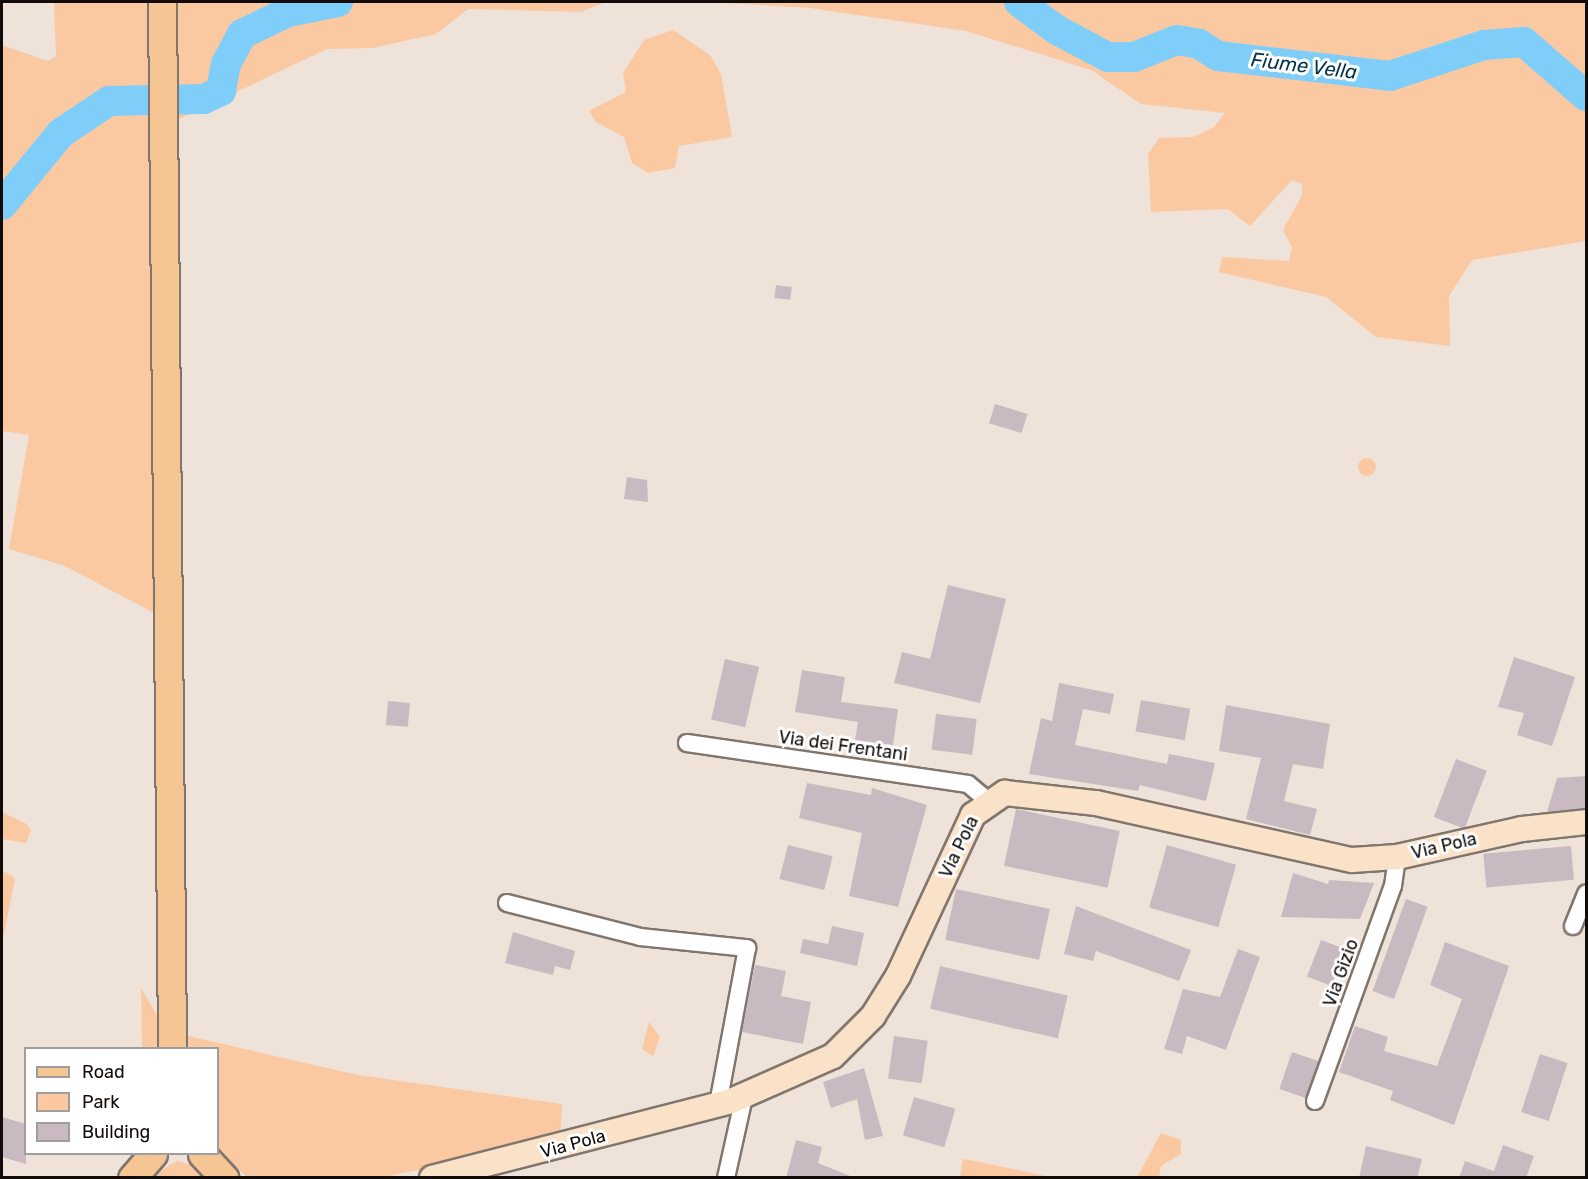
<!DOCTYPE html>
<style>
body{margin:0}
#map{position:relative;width:1588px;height:1179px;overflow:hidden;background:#efe2d8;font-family:Rubik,sans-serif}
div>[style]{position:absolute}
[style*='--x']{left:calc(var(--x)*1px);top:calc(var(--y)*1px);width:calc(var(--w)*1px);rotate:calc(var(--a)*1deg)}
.green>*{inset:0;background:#fac9a2}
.round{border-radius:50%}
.river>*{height:30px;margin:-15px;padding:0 15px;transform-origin:15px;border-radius:15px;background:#7fcef9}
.building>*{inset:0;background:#c9bac1;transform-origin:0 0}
.roads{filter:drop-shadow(2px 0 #81766d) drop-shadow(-2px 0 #81766d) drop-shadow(0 2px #81766d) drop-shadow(0 -2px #81766d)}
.street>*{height:16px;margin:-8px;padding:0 8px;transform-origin:8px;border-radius:8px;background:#fff}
.secondary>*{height:24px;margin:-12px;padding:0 12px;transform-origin:12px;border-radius:12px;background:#fae2c9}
.primary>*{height:27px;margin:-13.5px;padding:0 13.5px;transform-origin:13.5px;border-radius:13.5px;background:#f5c593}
span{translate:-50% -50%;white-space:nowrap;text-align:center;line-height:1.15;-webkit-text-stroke:6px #fff;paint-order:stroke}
.street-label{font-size:18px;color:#110c09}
.water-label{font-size:20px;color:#023348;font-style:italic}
.frame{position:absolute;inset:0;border:3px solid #110c09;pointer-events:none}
.legend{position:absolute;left:24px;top:1047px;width:195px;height:108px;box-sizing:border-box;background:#fff;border:2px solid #a09e9d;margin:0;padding:8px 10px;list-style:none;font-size:18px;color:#110c09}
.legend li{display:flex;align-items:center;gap:12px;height:30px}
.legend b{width:30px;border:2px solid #a09e9d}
</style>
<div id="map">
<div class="green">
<div style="clip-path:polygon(54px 2px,151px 2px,156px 614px,65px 566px,9px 549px,29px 435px,2px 431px,2px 45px,48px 61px,56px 56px)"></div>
<div style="clip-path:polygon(173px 2px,606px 2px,581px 12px,468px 9px,436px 34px,372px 48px,327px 49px,175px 121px)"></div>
<div style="clip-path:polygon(706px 2px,1586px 2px,1586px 241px,1472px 260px,1449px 296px,1450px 346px,1376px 337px,1326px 297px,1219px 272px,1222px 257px,1289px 261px,1292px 247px,1283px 230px,1302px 195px,1302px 184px,1292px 180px,1250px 226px,1228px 209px,1151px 212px,1148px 154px,1159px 138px,1193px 137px,1214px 127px,1225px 113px,1141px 104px,1091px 70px,966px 31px,810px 8px)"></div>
<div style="clip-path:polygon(673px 30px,710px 55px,721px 74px,732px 137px,679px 146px,675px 168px,648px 173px,632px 163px,624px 137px,596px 122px,589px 111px,626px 92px,623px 73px,644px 40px)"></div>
<div class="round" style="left:1358px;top:458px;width:18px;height:18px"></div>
<div style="clip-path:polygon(2px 812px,25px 823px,31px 830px,26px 843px,2px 839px)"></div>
<div style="clip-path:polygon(2px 870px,15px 878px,2px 945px)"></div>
<div style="clip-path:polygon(141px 988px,158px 1017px,158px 1048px,142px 1048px)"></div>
<div style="clip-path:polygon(649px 1022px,660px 1037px,653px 1056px,642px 1049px)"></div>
<div style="clip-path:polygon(188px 1036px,358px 1075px,562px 1104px,560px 1142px,388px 1176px,247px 1177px,218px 1150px,218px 1048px,188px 1048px)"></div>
<div style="clip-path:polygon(1161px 1133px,1181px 1140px,1181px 1154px,1161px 1166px,1159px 1177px,1137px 1177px)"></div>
<div style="clip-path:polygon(963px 1159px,980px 1162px,1050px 1177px,960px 1177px)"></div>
<div style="clip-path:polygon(177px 1161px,199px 1167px,210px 1178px,148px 1178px)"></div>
</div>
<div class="river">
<div style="--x:1019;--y:2;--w:47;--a:36.4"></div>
<div style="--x:1057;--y:30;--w:58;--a:27.9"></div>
<div style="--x:1108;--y:57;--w:26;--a:0"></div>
<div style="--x:1134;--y:57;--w:46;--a:-21.6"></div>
<div style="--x:1177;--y:40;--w:22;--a:10"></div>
<div style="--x:1199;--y:44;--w:22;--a:32"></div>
<div style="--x:1218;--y:56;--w:173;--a:6.6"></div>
<div style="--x:1390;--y:76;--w:99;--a:-18.3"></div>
<div style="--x:1484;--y:45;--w:40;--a:-4.3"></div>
<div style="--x:1524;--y:42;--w:82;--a:41.1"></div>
<div style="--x:2;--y:205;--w:93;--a:-50.7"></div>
<div style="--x:61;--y:133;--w:58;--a:-33.7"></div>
<div style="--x:109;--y:101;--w:95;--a:-1.2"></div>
<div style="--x:204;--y:99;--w:19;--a:-25"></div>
<div style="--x:221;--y:91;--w:27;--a:-80"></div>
<div style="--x:226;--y:64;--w:34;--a:-62"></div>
<div style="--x:242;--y:34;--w:51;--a:-25.6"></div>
<div style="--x:288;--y:12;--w:51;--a:-11.3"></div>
</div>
<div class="building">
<div style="left:776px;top:285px;width:16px;height:13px;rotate:7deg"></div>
<div style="left:995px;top:404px;width:34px;height:20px;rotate:17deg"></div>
<div style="clip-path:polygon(627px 477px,647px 480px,648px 502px,624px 499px)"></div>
<div style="clip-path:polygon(948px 585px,1006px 599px,980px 703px,894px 683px,902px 652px,930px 659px)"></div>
<div style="clip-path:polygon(1514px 657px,1575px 677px,1552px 746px,1517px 735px,1524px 713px,1498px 707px)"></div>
<div style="left:725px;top:659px;width:35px;height:62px;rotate:13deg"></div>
<div style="clip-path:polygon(802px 670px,845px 677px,841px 702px,898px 709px,893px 745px,855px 740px,858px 722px,795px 712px)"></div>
<div style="clip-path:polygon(1059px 683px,1114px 694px,1110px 714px,1083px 709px,1075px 745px,1167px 764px,1169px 754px,1215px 763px,1206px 801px,1140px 785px,1138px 791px,1029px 774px,1041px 718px,1052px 721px)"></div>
<div style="left:1141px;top:700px;width:50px;height:32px;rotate:10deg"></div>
<div style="left:388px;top:701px;width:22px;height:24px;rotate:5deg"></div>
<div style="clip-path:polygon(1226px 705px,1330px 724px,1323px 769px,1293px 764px,1284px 801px,1317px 809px,1310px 835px,1246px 819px,1261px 758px,1219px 751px)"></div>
<div style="left:936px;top:714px;width:41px;height:36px;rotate:7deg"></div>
<div style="left:1456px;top:759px;width:33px;height:62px;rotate:21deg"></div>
<div style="clip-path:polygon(1587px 776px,1587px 808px,1547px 812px,1557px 778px)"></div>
<div style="clip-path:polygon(807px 783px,871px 795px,872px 788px,927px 805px,898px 907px,849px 896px,862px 833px,799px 818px)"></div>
<div style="left:1016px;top:809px;width:106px;height:58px;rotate:12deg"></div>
<div style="left:788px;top:845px;width:46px;height:35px;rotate:14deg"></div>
<div style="left:1167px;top:845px;width:72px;height:65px;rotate:16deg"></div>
<div style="left:1571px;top:846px;width:34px;height:88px;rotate:85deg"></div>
<div style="clip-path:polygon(1293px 873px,1328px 884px,1329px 880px,1374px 883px,1360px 919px,1281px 917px)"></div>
<div style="left:956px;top:889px;width:96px;height:52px;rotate:12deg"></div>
<div style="left:1406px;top:899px;width:23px;height:98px;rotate:20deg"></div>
<div style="clip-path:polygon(1076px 906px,1191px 950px,1179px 981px,1096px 951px,1093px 961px,1064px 954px)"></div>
<div style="clip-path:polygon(832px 926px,864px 933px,857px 966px,800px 953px,803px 939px,828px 944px)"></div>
<div style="clip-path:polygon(513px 932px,575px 951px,570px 970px,555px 966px,553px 975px,505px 963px)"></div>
<div style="left:1321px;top:940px;width:26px;height:39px;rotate:21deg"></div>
<div style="clip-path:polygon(1445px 942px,1509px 966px,1454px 1125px,1390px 1100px,1393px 1091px,1339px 1072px,1355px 1026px,1388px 1037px,1384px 1051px,1437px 1066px,1462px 999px,1430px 985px)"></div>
<div style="clip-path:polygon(1238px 949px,1260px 957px,1226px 1050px,1187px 1036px,1182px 1054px,1164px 1049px,1183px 989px,1220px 997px)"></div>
<div style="clip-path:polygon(755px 965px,786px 971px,781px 996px,811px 1002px,803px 1044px,742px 1032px)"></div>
<div style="left:940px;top:966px;width:131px;height:44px;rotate:13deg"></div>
<div style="left:894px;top:1036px;width:34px;height:43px;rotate:8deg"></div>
<div style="left:1292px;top:1052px;width:28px;height:39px;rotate:19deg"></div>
<div style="left:1540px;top:1054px;width:29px;height:61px;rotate:18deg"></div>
<div style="clip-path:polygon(864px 1068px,883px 1136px,865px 1140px,857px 1099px,831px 1108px,823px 1082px)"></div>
<div style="left:914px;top:1097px;width:43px;height:40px;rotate:16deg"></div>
<div style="clip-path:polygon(2px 1117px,26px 1124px,26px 1164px,2px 1157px)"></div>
<div style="clip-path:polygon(796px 1140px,822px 1147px,818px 1163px,855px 1178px,786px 1178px)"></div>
<div style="clip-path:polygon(1503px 1145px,1534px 1156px,1526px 1178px,1459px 1178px,1465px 1161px,1494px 1171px)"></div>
<div style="clip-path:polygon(1366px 1146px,1422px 1159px,1417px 1178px,1359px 1178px)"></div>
</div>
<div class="roads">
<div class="street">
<div style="--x:687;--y:743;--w:284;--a:8.3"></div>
<div style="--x:968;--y:784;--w:26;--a:40"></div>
<div style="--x:507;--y:903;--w:137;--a:14.3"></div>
<div style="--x:640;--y:937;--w:108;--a:5.9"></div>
<div style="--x:747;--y:948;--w:160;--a:100.5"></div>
<div style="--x:1573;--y:926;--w:35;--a:-68"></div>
<div style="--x:1315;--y:1101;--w:229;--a:-70.1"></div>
<div style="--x:1393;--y:886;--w:29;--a:-82"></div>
<div style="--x:726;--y:1178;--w:83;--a:-77.5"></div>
</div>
<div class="secondary">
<div style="--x:432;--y:1178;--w:309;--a:-14.4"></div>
<div style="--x:731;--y:1101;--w:111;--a:-23.8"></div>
<div style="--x:833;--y:1056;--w:57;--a:-45"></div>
<div style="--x:873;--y:1016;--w:47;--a:-58"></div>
<div style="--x:898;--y:976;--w:178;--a:-65"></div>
<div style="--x:973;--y:815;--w:39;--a:-35"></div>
<div style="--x:1005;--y:793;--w:92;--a:6.3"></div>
<div style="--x:1096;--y:803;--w:262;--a:12.6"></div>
<div style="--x:1352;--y:860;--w:45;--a:-3.8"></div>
<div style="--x:1397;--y:857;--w:128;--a:-12.6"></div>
<div style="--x:1522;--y:829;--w:64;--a:-6.2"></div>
</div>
<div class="primary">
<div style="--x:162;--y:2;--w:1046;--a:89.45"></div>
<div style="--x:202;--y:1154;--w:33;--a:47"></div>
<div style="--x:132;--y:1178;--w:32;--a:-49"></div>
</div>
</div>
<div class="street-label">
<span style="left:843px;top:746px;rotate:8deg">Via dei Frentani</span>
<span style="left:1444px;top:846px;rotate:-13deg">Via Pola</span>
<span style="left:959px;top:847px;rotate:-64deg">Via Pola</span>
<span style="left:1341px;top:973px;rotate:-70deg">Via Gizio</span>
<span style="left:573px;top:1144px;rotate:-15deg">Via Pola</span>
</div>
<div class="water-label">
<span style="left:1304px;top:66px;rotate:7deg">Fiume Vella</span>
</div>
<div class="frame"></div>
<ul class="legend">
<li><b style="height:8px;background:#f5c593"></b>Road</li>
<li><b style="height:16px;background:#fac9a2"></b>Park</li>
<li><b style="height:16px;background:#c9bac1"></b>Building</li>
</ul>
</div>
